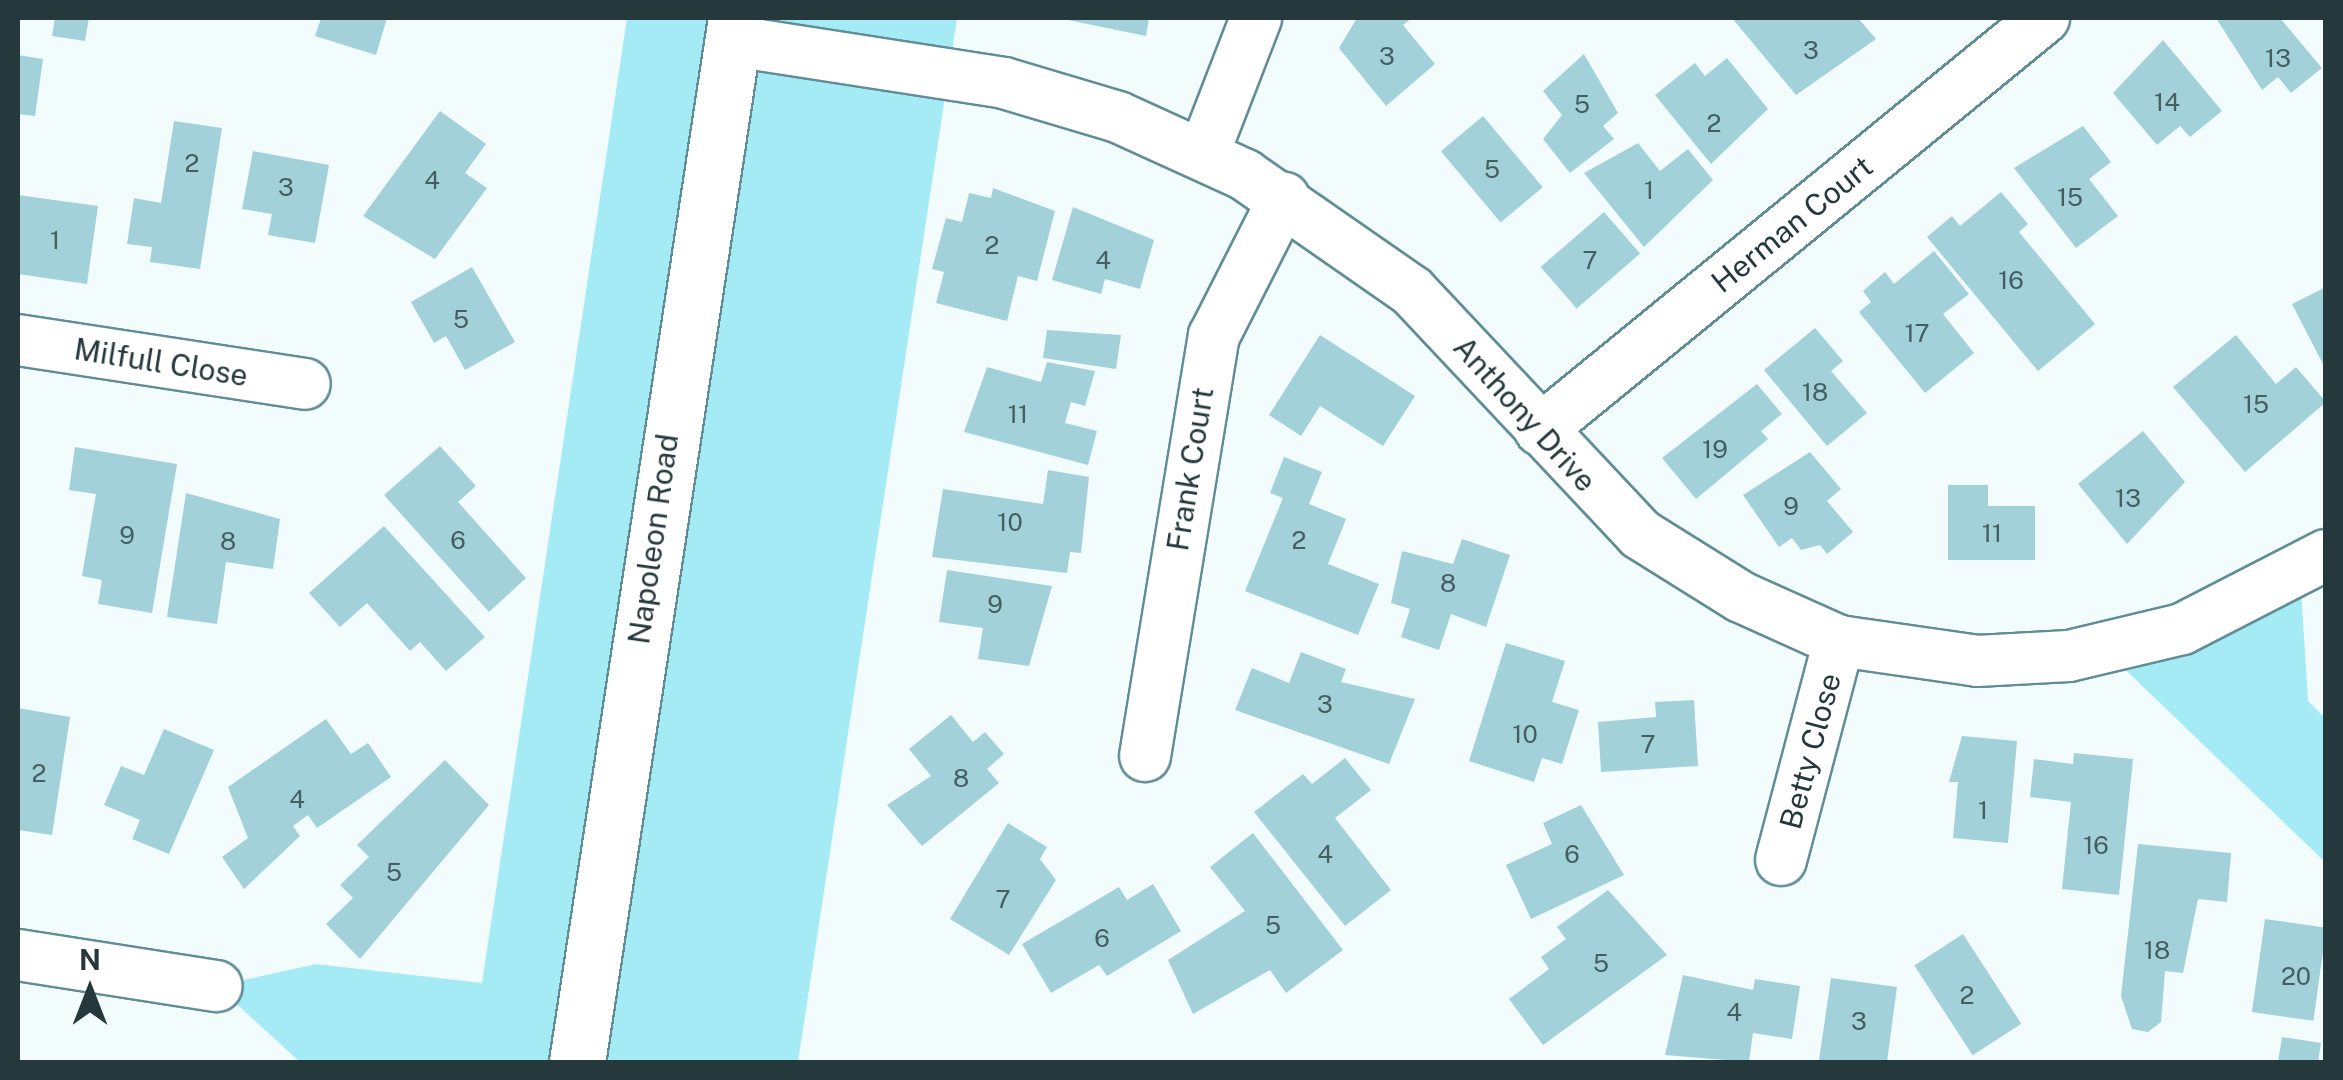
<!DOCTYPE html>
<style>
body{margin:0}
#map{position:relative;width:2343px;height:1080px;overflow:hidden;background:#f3fcfd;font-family:"Public Sans",sans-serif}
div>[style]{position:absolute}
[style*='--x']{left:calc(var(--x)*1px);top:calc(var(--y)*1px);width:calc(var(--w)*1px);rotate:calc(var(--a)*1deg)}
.green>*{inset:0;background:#a4ebf6}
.building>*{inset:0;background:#a3d1d9;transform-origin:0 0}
.roads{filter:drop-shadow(2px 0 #618d95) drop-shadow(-2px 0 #618d95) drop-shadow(0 2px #618d95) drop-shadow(0 -2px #618d95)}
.minor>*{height:50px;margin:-25px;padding:0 25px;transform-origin:25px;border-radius:25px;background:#fff}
.major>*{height:55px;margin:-27.5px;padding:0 27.5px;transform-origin:27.5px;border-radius:27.5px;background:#fff}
span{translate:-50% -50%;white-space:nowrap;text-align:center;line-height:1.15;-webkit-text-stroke:10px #fff;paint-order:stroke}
.number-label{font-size:25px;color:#445e62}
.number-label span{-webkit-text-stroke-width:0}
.street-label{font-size:30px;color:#25383b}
.frame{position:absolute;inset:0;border:20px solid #25383b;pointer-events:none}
.north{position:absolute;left:40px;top:940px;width:100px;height:100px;-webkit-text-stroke:8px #fff;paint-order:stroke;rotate:0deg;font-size:28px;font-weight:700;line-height:40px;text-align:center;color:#25383b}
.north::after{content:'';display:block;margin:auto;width:35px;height:45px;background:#25383b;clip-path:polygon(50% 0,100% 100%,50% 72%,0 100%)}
</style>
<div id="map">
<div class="green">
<div style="clip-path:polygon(627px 18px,957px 18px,798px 1062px,300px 1062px,217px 986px,316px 964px,482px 983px)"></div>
<div style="clip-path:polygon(2300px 573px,2308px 701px,2325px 718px,2325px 862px,2105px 650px)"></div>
</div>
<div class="building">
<div style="clip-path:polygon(55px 18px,89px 18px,85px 41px,52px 36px)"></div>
<div style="clip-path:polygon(321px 18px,387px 18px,376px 55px,315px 36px)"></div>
<div style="clip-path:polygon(1058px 18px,1149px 18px,1146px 36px)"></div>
<div style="clip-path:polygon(1357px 18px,1412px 18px,1403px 25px,1435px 64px,1386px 106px,1339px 48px)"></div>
<div style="clip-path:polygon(1732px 18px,1858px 18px,1876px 39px,1796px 95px)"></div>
<div style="clip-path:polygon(2216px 18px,2280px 18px,2322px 68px,2291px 93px,2278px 77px,2262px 90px)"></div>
<div style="clip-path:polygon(2163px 40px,2222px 111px,2190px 137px,2180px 126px,2157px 145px,2113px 93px)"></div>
<div style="clip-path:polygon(1584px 54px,1618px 113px,1603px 126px,1614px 139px,1570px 173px,1543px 139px,1562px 115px,1543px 91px)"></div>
<div style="clip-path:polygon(18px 55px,43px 59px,35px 116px,18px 114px)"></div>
<div style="clip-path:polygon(1727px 58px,1768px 109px,1711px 164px,1655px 95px,1695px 63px,1705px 76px)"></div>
<div style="clip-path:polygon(440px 111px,486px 144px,465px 173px,487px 188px,435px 259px,363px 216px)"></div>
<div style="left:1483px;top:116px;width:93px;height:55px;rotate:50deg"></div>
<div style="clip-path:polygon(174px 121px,222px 128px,200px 269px,150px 262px,152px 247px,127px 244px,134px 198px,161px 203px)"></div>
<div style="clip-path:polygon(2083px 126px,2111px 162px,2089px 179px,2118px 216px,2076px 248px,2014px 168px)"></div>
<div style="clip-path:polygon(1638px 143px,1660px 171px,1688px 149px,1713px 180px,1644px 247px,1584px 173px)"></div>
<div style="clip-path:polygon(253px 151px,329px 165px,315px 243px,268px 235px,272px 214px,242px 209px)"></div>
<div style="clip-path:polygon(993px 188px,1055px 211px,1037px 281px,1018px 276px,1007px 321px,936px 303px,944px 272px,932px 269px,946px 218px,962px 222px,969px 193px,991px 198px)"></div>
<div style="clip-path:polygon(2001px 192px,2028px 224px,2019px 232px,2095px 324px,2038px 371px,1927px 237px,1952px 216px,1960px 226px)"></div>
<div style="clip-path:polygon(18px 195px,98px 206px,87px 284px,18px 274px)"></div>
<div style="clip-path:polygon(1073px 207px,1154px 240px,1140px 289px,1105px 279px,1101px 294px,1052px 280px)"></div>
<div style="left:1604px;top:212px;width:55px;height:84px;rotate:49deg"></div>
<div style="clip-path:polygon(1934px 251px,1969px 294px,1943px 314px,1974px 353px,1925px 393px,1859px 312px,1871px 302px,1863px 291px,1885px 272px,1894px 284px)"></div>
<div style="clip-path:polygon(472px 267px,515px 342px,465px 370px,446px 336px,434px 343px,411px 302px)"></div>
<div style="clip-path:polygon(2326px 287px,2326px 370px,2292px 304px)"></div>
<div style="clip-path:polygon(1815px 328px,1843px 361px,1831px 371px,1867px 413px,1827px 446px,1764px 370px)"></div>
<div style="clip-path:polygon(1047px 330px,1121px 335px,1116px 369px,1043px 358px)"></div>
<div style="clip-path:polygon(1320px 335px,1415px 396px,1383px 446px,1320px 406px,1301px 436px,1269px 415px)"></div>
<div style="clip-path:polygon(2236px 335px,2276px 384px,2296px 367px,2326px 402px,2245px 472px,2173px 387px)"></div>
<div style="clip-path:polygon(1047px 362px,1095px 371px,1085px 406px,1071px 402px,1065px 423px,1097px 431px,1088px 465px,964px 432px,987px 367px,1041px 382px)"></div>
<div style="clip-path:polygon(1757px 384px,1782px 414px,1761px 431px,1768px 439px,1696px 499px,1662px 458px)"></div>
<div style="clip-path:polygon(2143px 431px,2185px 482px,2127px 544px,2078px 484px)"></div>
<div style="clip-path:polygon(440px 446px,476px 486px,458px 502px,526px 578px,489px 612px,384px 495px)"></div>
<div style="clip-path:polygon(75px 447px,177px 464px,152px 613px,98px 604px,102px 580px,82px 576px,96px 494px,69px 490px)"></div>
<div style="clip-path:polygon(1810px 452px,1841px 489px,1827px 501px,1853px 532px,1827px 554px,1820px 545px,1801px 550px,1792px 538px,1779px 547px,1743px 495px)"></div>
<div style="clip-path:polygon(1284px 457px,1322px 472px,1309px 504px,1346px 519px,1328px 564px,1379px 584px,1358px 635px,1245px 591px,1283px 498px,1270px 493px)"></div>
<div style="clip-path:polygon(1048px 470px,1089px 477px,1081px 553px,1070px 552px,1067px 573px,932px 557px,943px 489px,1043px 504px)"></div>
<div style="clip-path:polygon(1948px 485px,1988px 485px,1988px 506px,2035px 506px,2035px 560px,1948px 560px)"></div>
<div style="clip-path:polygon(186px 493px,280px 519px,273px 569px,226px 562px,217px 624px,167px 617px)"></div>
<div style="clip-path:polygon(384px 526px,485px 637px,446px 671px,420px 642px,410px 651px,367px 603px,340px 627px,309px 593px)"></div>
<div style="clip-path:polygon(1462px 539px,1510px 555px,1486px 627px,1451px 614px,1439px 650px,1401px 637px,1410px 609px,1391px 603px,1402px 551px,1453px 564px)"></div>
<div style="clip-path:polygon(947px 570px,1052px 586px,1029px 666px,978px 659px,983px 628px,939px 622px)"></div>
<div style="clip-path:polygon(1506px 643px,1565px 661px,1552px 702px,1579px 710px,1562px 764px,1542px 758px,1534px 782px,1469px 761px)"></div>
<div style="clip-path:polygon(1301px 652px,1346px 669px,1341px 682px,1415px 699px,1389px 764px,1235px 710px,1252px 668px,1289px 683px)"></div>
<div style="clip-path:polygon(1694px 700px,1698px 766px,1601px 772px,1598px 722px,1656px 717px,1655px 702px)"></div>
<div style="clip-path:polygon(18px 708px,70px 717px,52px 835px,18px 830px)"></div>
<div style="clip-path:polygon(951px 715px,973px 742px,985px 732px,1004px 754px,987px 769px,999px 783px,922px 846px,887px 805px,931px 776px,909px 749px)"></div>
<div style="clip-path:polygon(326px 719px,351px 754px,368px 743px,391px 777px,317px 828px,308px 815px,293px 826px,300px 836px,244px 889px,222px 857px,248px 838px,228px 787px)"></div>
<div style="clip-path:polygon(164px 729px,214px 750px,169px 854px,132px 839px,140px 820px,104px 805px,121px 766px,144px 775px)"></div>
<div style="clip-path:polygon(1962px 736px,2017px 741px,2008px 843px,1953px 838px,1958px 782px,1949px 782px)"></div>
<div style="clip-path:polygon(2074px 753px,2133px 759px,2119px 895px,2062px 889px,2071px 802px,2030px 797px,2034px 759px,2073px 764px)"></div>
<div style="clip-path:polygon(1345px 758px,1371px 790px,1335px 818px,1391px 890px,1345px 926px,1254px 812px,1303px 774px,1312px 784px)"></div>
<div style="clip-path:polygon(445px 760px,489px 805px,360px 959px,326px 924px,353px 898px,340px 885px,369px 857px,357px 845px)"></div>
<div style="clip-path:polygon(1581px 805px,1624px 875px,1531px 919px,1506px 865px,1552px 844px,1543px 823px)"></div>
<div style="clip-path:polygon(1008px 823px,1047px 847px,1040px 859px,1056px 880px,1009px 955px,950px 919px)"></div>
<div style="clip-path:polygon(1253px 833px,1343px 950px,1286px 993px,1270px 970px,1193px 1014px,1168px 960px,1245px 911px,1210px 867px)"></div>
<div style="clip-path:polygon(2138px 844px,2231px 853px,2227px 902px,2198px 899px,2183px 973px,2165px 971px,2161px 1022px,2148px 1032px,2132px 1029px,2121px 996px)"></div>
<div style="clip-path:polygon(1153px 884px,1181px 931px,1107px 976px,1099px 965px,1051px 993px,1022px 944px,1119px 887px,1127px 900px)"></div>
<div style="clip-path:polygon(1608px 890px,1667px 955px,1543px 1045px,1509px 999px,1549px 969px,1541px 957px,1566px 939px,1557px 927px)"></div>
<div style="left:2265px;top:919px;width:62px;height:94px;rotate:8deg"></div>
<div style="left:1963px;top:934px;width:107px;height:58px;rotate:57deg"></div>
<div style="clip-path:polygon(1683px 975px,1753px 990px,1755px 979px,1800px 986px,1792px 1039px,1753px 1033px,1749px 1062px,1665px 1055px)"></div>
<div style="clip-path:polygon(1831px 978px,1897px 987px,1887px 1062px,1790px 1062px,1819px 1060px)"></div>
<div style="clip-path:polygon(2282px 1037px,2321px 1043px,2318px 1062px,2278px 1062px)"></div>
</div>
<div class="roads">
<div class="minor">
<div style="--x:734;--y:41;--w:273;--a:8.8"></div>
<div style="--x:1004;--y:83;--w:119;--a:16.6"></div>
<div style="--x:1118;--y:117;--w:140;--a:24.5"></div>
<div style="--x:1245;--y:175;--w:203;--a:34.8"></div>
<div style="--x:1412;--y:291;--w:333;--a:46.8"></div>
<div style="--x:1640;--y:534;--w:119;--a:32"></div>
<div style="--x:1741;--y:597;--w:107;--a:24.2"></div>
<div style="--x:1839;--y:641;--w:139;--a:8.2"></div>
<div style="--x:1977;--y:661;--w:92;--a:-3.1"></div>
<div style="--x:2069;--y:656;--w:116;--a:-13.4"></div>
<div style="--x:2182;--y:629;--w:162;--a:-27.2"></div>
<div style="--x:1204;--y:153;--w:145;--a:-68.9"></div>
<div style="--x:18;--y:340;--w:290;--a:8.7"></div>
<div style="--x:1540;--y:430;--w:651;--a:-39.26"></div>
<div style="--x:1145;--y:756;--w:426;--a:-80.7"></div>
<div style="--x:1214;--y:336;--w:155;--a:-63.1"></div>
<div style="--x:1781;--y:860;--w:227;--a:-75.2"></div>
<div style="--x:18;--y:955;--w:201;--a:8.9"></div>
</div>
<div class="major">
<div style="--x:577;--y:1062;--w:1056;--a:-81.34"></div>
</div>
</div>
<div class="number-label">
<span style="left:1811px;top:50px">3</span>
<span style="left:1387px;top:56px">3</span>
<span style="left:2278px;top:58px">13</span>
<span style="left:2167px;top:102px">14</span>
<span style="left:1582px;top:104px">5</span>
<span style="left:1714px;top:123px">2</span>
<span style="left:192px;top:163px">2</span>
<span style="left:1492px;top:169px">5</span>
<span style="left:432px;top:180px">4</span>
<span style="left:286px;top:187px">3</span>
<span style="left:1649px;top:190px">1</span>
<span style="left:2070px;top:197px">15</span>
<span style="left:55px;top:240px">1</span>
<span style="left:992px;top:245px">2</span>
<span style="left:1103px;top:260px">4</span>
<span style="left:1590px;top:260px">7</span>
<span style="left:2011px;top:280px">16</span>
<span style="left:461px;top:319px">5</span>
<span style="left:1917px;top:333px">17</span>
<span style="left:1815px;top:392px">18</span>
<span style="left:2256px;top:404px">15</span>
<span style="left:1018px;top:414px">11</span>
<span style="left:1715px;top:449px">19</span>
<span style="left:2128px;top:498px">13</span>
<span style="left:1791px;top:506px">9</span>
<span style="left:1010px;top:522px">10</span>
<span style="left:1992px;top:533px">11</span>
<span style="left:127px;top:535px">9</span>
<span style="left:458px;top:540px">6</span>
<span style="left:1299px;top:540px">2</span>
<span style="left:228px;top:541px">8</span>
<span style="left:1448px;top:583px">8</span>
<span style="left:995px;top:604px">9</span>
<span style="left:1325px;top:704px">3</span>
<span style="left:1525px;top:734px">10</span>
<span style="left:1648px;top:744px">7</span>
<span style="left:39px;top:773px">2</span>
<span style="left:961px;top:778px">8</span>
<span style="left:297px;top:799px">4</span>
<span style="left:1983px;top:810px">1</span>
<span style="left:2096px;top:845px">16</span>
<span style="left:1325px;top:854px">4</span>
<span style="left:1572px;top:854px">6</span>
<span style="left:394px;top:872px">5</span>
<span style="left:1003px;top:899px">7</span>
<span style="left:1273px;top:925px">5</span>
<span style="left:1102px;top:938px">6</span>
<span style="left:2157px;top:950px">18</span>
<span style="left:1601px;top:963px">5</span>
<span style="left:2296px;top:976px">20</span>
<span style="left:1967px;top:995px">2</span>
<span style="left:1734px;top:1012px">4</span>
<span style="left:1859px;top:1021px">3</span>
</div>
<div class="street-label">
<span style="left:1792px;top:224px;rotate:-39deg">Herman Court</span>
<span style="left:161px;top:362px;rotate:9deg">Milfull Close</span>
<span style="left:1525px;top:414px;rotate:48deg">Anthony Drive</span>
<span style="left:1190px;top:469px;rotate:-81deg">Frank Court</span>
<span style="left:653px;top:539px;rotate:-82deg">Napoleon Road</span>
<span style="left:1810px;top:751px;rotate:-75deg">Betty Close</span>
</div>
<div class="frame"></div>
<div class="north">N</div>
</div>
